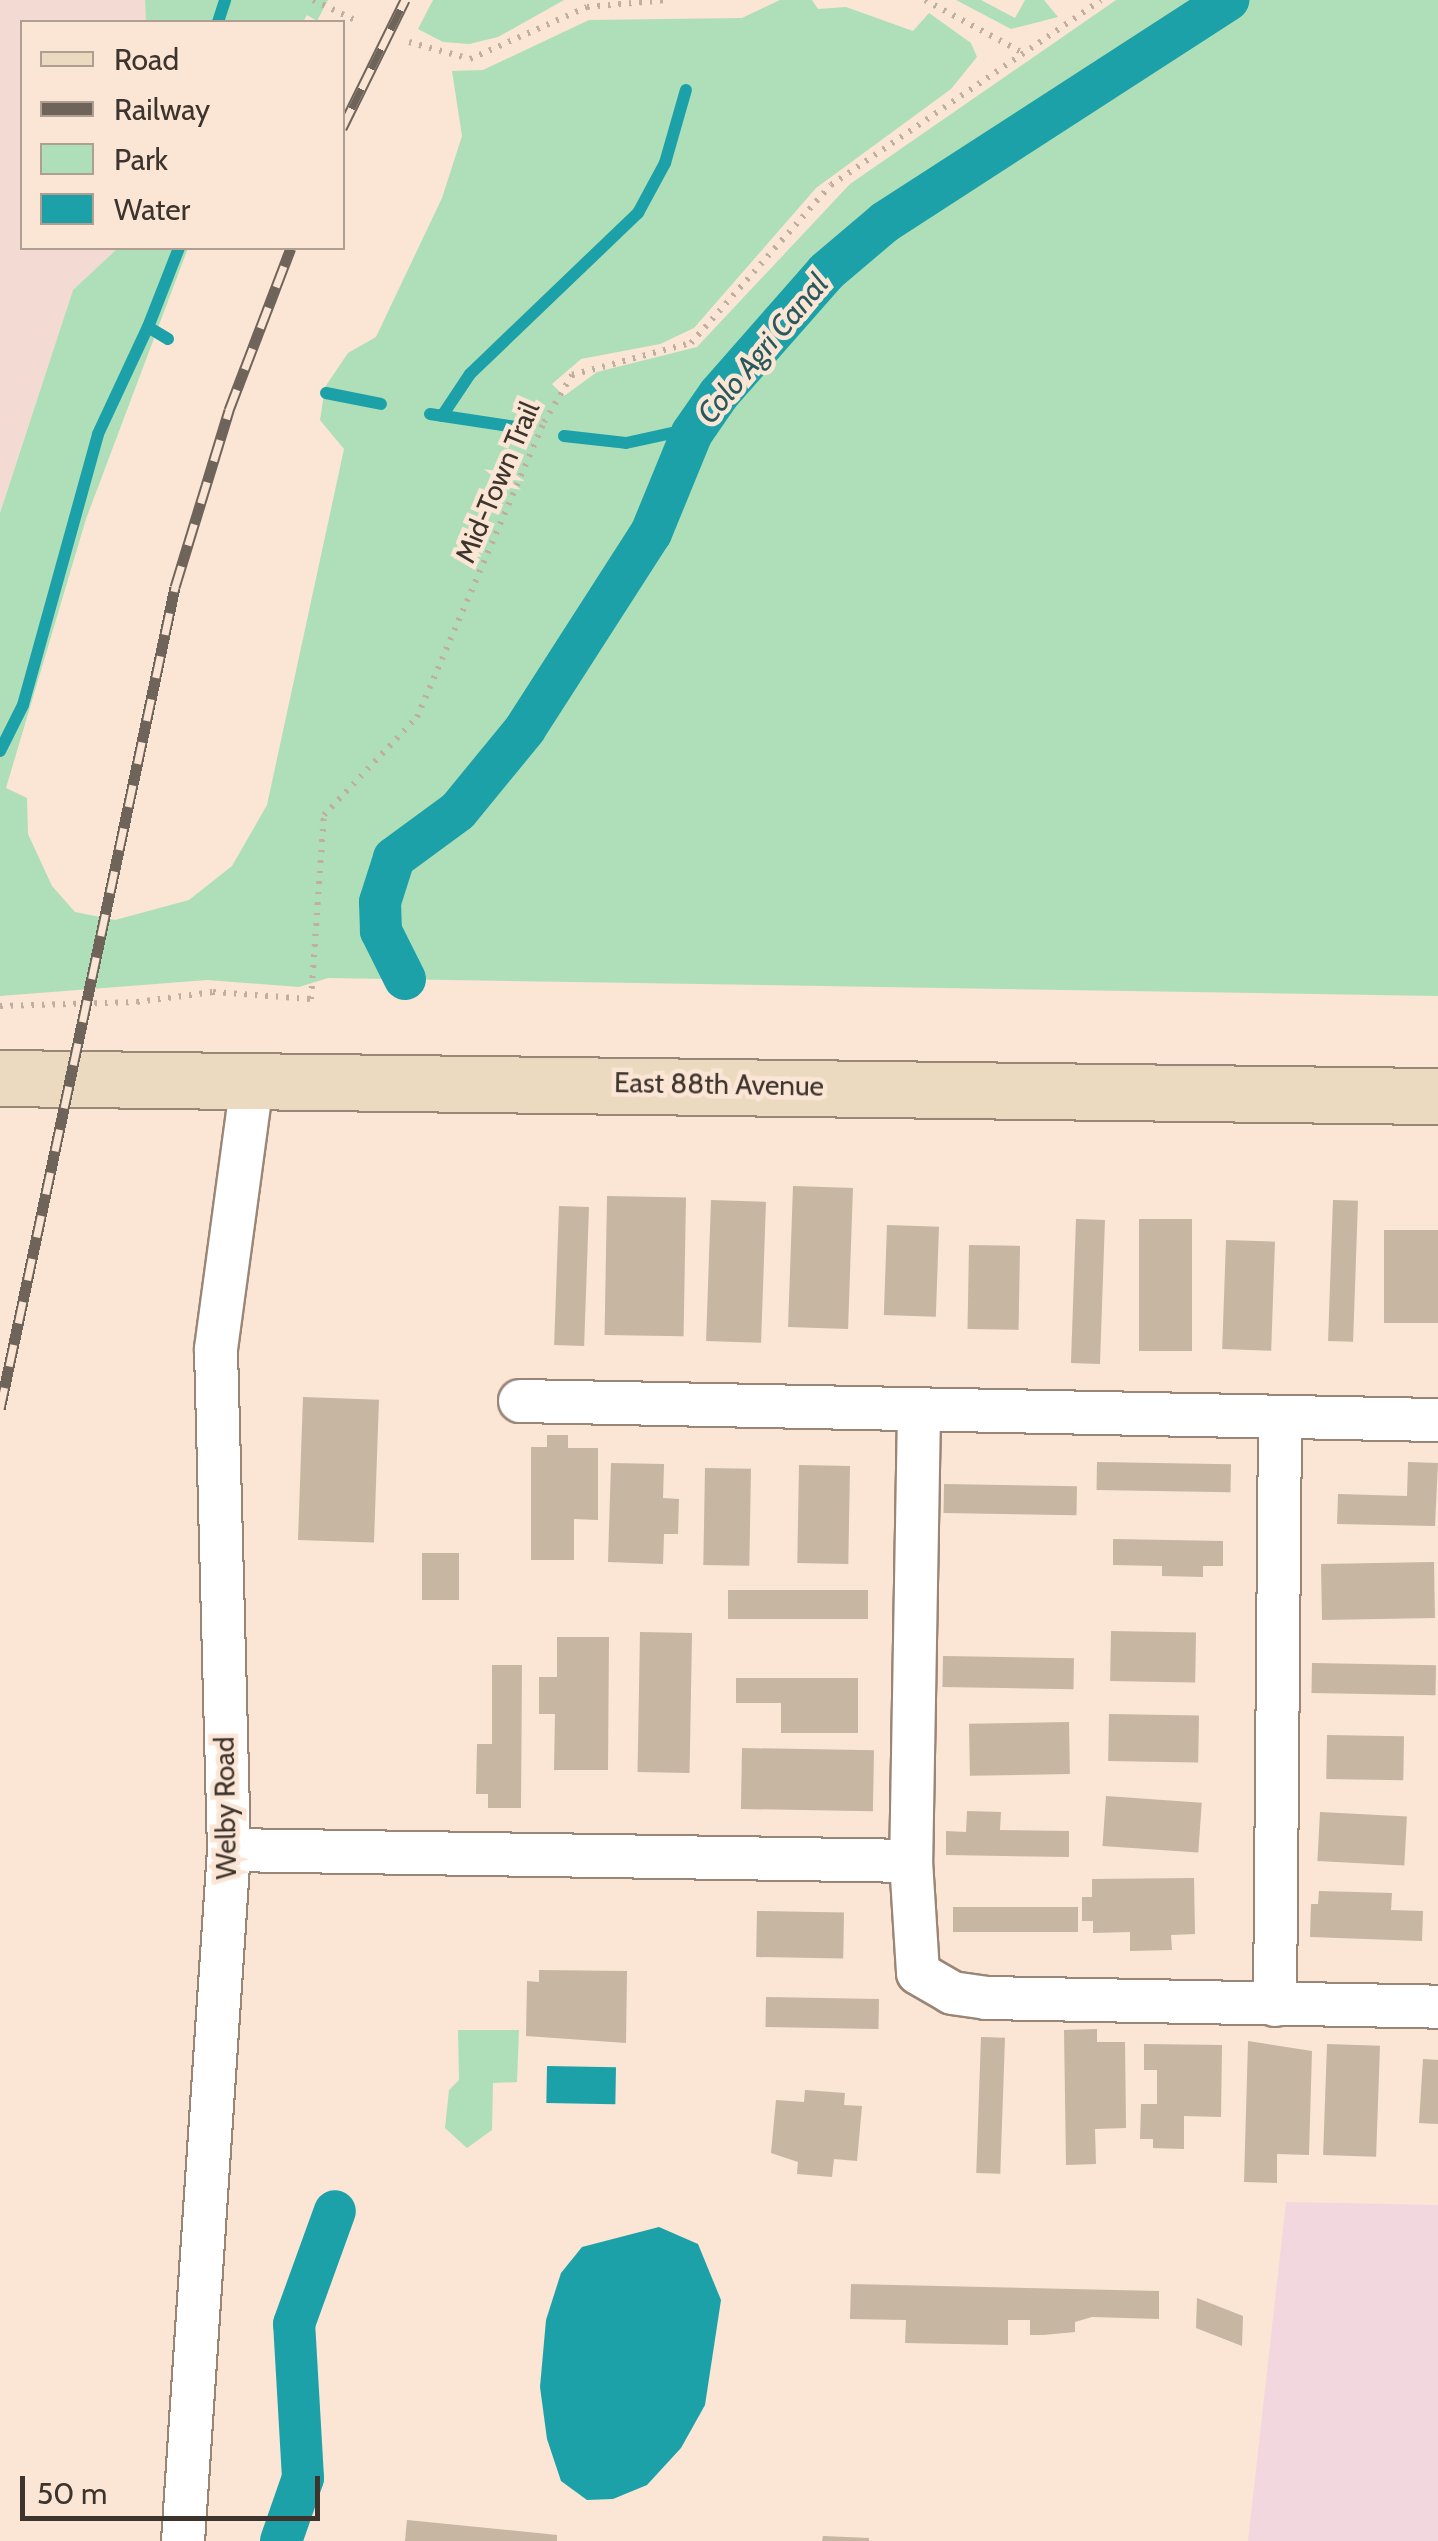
<!DOCTYPE html>
<style>
body{margin:0}
#map{position:relative;width:1438px;height:2541px;overflow:hidden;background:#fbe5d5;font-family:Cabin,sans-serif}
div>[style]{position:absolute}
[style*='--x']{left:calc(var(--x)*1px);top:calc(var(--y)*1px);width:calc(var(--w)*1px);rotate:calc(var(--a)*1deg)}
.industrial>*{inset:0;background:#f2d8de}
.education>*{inset:0;background:#f3dad2}
.green>*{inset:0;background:#aedfb8}
.water>*{inset:0;background:#1da1a9;transform-origin:0 0}
.stream>*{height:12px;margin:-6px;padding:0 6px;transform-origin:6px;border-radius:6px;background:#1da1a9}
.canal>*{height:42px;margin:-21px;padding:0 21px;transform-origin:21px;border-radius:21px;background:#1da1a9}
.building>*{inset:0;background:#c6b6a2;transform-origin:0 0}
.path>*{height:6px;margin-top:-3px;transform-origin:0;background:repeating-linear-gradient(90deg,#c0aea1 0 2.5px,transparent 0 10.5px)}
.roads{filter:drop-shadow(2px 0 #9a8677) drop-shadow(-2px 0 #9a8677) drop-shadow(0 2px #9a8677) drop-shadow(0 -2px #9a8677)}
.street>*{height:42px;margin:-21px;padding:0 21px;transform-origin:21px;border-radius:21px;background:#fff}
.secondary>*{height:55px;margin:-27.5px;padding:0 27.5px;transform-origin:27.5px;border-radius:27.5px;background:#ecdac0}
.rail>*{height:11px;margin-top:-5.5px;transform-origin:0;background:repeating-linear-gradient(90deg,#fbe5d5 0 22px,#6f645a 0 44px);box-sizing:border-box;border-block:2px solid #6f645a}
span{translate:-50% -50%;white-space:nowrap;text-align:center;line-height:1.15;-webkit-text-stroke:9px #fbe5d5;paint-order:stroke}
.street-label{font-size:28px;color:#3c342d}
.water-label{font-size:30px;color:#27595c;font-style:italic}
.legend{position:absolute;left:20px;top:20px;width:325px;height:230px;box-sizing:border-box;background:#fbe5d5;border:2px solid #af9e92;margin:0;padding:12px 18px;list-style:none;font-size:30px;color:#3c342d}
.legend li{display:flex;align-items:center;gap:20px;height:50px}
.legend b{width:50px;border:2px solid #af9e92}
.scale{position:absolute;left:20px;top:2476px;width:300px;height:45px;box-sizing:border-box;border:5px solid #3c342d;border-top:0;padding-left:12px;font-size:30px;line-height:35px;white-space:nowrap;color:#3c342d;-webkit-text-stroke:8px #fbe5d5;paint-order:stroke}
</style>
<div id="map">
<div class="industrial">
<div style="clip-path:polygon(1286px 2202px,1438px 2205px,1438px 2541px,1248px 2541px)"></div>
</div>
<div class="education">
<div style="clip-path:polygon(0 0,145px 0,146px 22px,22px 22px,22px 248px,118px 248px,73px 290px,0 512px)"></div>
</div>
<div class="green">
<div style="clip-path:polygon(145px 0,328px 0,317px 21px,307px 15px,303px 22px,146px 22px)"></div>
<div style="clip-path:polygon(433px 0,564px 0,498px 37px,469px 44px,443px 42px,418px 29px)"></div>
<div style="clip-path:polygon(780px 0,812px 0,818px 9px,846px 7px,913px 31px,929px 13px,971px 43px,977px 57px,951px 89px,816px 188px,694px 328px,660px 344px,581px 359px,552px 384px,564px 396px,597px 372px,697px 347px,850px 184px,1116px 0,1438px 0,1438px 996px,328px 978px,299px 987px,207px 980px,0 996px,0 513px,73px 290px,118px 248px,188px 248px,86px 519px,6px 788px,27px 798px,28px 834px,52px 886px,75px 912px,115px 920px,189px 900px,232px 866px,267px 805px,344px 449px,320px 420px,325px 387px,348px 353px,376px 337px,442px 198px,462px 136px,452px 71px,483px 70px,589px 20px,742px 18px)"></div>
<div style="clip-path:polygon(956px 0,981px 0,1015px 18px,1025px 0,1044px 0,1058px 17px,1011px 29px)"></div>
<div style="clip-path:polygon(458px 2030px,519px 2030px,517px 2082px,493px 2083px,492px 2130px,467px 2148px,445px 2128px,449px 2090px,459px 2080px)"></div>
</div>
<div class="water">
<div style="left:547px;top:2066px;width:69px;height:37px;rotate:1deg"></div>
<div style="clip-path:polygon(659px 2227px,698px 2244px,721px 2300px,705px 2405px,681px 2448px,647px 2485px,613px 2499px,587px 2500px,561px 2481px,547px 2439px,540px 2387px,546px 2320px,561px 2273px,582px 2247px)"></div>
</div>
<div class="stream">
<div style="--x:218;--y:22;--w:23;--a:-72"></div>
<div style="--x:168;--y:339;--w:23;--a:-149"></div>
<div style="--x:148;--y:327;--w:85;--a:-68.6"></div>
<div style="--x:326;--y:393;--w:56;--a:11.3"></div>
<div style="--x:430;--y:414;--w:94;--a:8.6"></div>
<div style="--x:442;--y:416;--w:50;--a:-56.3"></div>
<div style="--x:470;--y:374;--w:233;--a:-43.8"></div>
<div style="--x:638;--y:213;--w:57;--a:-61.6"></div>
<div style="--x:665;--y:163;--w:76;--a:-74"></div>
<div style="--x:564;--y:436;--w:62;--a:6.4"></div>
<div style="--x:626;--y:443;--w:71;--a:-12.3"></div>
<div style="--x:0;--y:751;--w:51;--a:-63.4"></div>
<div style="--x:23;--y:705;--w:281;--a:-74.5"></div>
<div style="--x:98;--y:434;--w:118;--a:-65"></div>
</div>
<div class="canal">
<div style="--x:405;--y:979;--w:54;--a:-116.6"></div>
<div style="--x:381;--y:931;--w:29;--a:-92"></div>
<div style="--x:380;--y:902;--w:46;--a:-72.3"></div>
<div style="--x:394;--y:858;--w:79;--a:-36.3"></div>
<div style="--x:458;--y:811;--w:106;--a:-50.7"></div>
<div style="--x:525;--y:729;--w:233;--a:-57.3"></div>
<div style="--x:651;--y:533;--w:108;--a:-67.7"></div>
<div style="--x:692;--y:433;--w:47;--a:-55.3"></div>
<div style="--x:719;--y:394;--w:162;--a:-48.7"></div>
<div style="--x:826;--y:272;--w:77;--a:-40.3"></div>
<div style="--x:885;--y:222;--w:409;--a:-32.9"></div>
<div style="--x:281;--y:2541;--w:67;--a:-70.8"></div>
<div style="--x:303;--y:2478;--w:154;--a:-93.3"></div>
<div style="--x:294;--y:2324;--w:120;--a:-70.1"></div>
</div>
<div class="building">
<div style="left:793px;top:1186px;width:60px;height:141px;rotate:2deg"></div>
<div style="left:607px;top:1196px;width:79px;height:139px;rotate:1deg"></div>
<div style="left:711px;top:1200px;width:55px;height:141px;rotate:2deg"></div>
<div style="left:1333px;top:1200px;width:25px;height:141px;rotate:2deg"></div>
<div style="left:559px;top:1206px;width:30px;height:139px;rotate:2deg"></div>
<div style="left:1076px;top:1219px;width:29px;height:144px;rotate:2deg"></div>
<div style="left:1139px;top:1219px;width:53px;height:132px"></div>
<div style="left:887px;top:1225px;width:52px;height:90px;rotate:2deg"></div>
<div style="left:1438px;top:1230px;width:93px;height:54px;rotate:90deg"></div>
<div style="left:1226px;top:1240px;width:49px;height:109px;rotate:2deg"></div>
<div style="left:969px;top:1245px;width:51px;height:84px;rotate:1deg"></div>
<div style="left:303px;top:1397px;width:76px;height:143px;rotate:2deg"></div>
<div style="clip-path:polygon(547px 1435px,568px 1435px,568px 1448px,598px 1448px,598px 1520px,574px 1519px,574px 1560px,531px 1560px,531px 1447px,547px 1447px)"></div>
<div style="left:1097px;top:1462px;width:134px;height:28px;rotate:1deg"></div>
<div style="clip-path:polygon(1408px 1462px,1438px 1463px,1435px 1526px,1337px 1524px,1338px 1494px,1407px 1496px)"></div>
<div style="clip-path:polygon(611px 1463px,664px 1464px,663px 1498px,679px 1499px,678px 1534px,664px 1534px,663px 1564px,608px 1562px)"></div>
<div style="left:799px;top:1465px;width:51px;height:98px;rotate:1deg"></div>
<div style="left:705px;top:1468px;width:46px;height:97px;rotate:1deg"></div>
<div style="left:944px;top:1484px;width:133px;height:29px;rotate:1deg"></div>
<div style="clip-path:polygon(1113px 1539px,1223px 1541px,1223px 1566px,1203px 1566px,1203px 1577px,1162px 1576px,1162px 1566px,1113px 1565px)"></div>
<div style="left:422px;top:1553px;width:37px;height:47px"></div>
<div style="left:1434px;top:1562px;width:56px;height:113px;rotate:89deg"></div>
<div style="left:728px;top:1590px;width:140px;height:29px"></div>
<div style="left:1111px;top:1631px;width:85px;height:50px;rotate:1deg"></div>
<div style="left:640px;top:1632px;width:52px;height:140px;rotate:1deg"></div>
<div style="clip-path:polygon(557px 1637px,609px 1637px,608px 1770px,554px 1770px,555px 1714px,539px 1714px,539px 1677px,557px 1677px)"></div>
<div style="left:943px;top:1656px;width:131px;height:31px;rotate:1deg"></div>
<div style="left:1312px;top:1663px;width:124px;height:30px;rotate:1deg"></div>
<div style="clip-path:polygon(492px 1665px,522px 1665px,521px 1808px,488px 1808px,488px 1794px,476px 1794px,477px 1744px,492px 1744px)"></div>
<div style="clip-path:polygon(736px 1678px,858px 1678px,858px 1733px,781px 1733px,781px 1703px,736px 1703px)"></div>
<div style="left:1109px;top:1714px;width:90px;height:47px;rotate:1deg"></div>
<div style="left:1069px;top:1722px;width:52px;height:100px;rotate:89deg"></div>
<div style="left:1327px;top:1735px;width:77px;height:44px;rotate:1deg"></div>
<div style="left:742px;top:1748px;width:132px;height:61px;rotate:1deg"></div>
<div style="left:1106px;top:1796px;width:96px;height:50px;rotate:4deg"></div>
<div style="clip-path:polygon(967px 1811px,1001px 1812px,1000px 1830px,1069px 1831px,1069px 1857px,946px 1855px,946px 1831px,966px 1832px)"></div>
<div style="left:1320px;top:1812px;width:87px;height:49px;rotate:3deg"></div>
<div style="clip-path:polygon(1194px 1878px,1195px 1934px,1171px 1935px,1172px 1950px,1130px 1951px,1130px 1932px,1093px 1933px,1093px 1921px,1082px 1921px,1082px 1897px,1092px 1897px,1092px 1879px)"></div>
<div style="clip-path:polygon(1319px 1891px,1392px 1893px,1391px 1910px,1423px 1911px,1422px 1941px,1310px 1937px,1311px 1904px,1318px 1904px)"></div>
<div style="left:953px;top:1907px;width:125px;height:25px"></div>
<div style="left:757px;top:1911px;width:87px;height:46px;rotate:1deg"></div>
<div style="clip-path:polygon(539px 1970px,627px 1971px,626px 2043px,526px 2036px,527px 1981px,539px 1982px)"></div>
<div style="left:766px;top:1997px;width:113px;height:30px;rotate:1deg"></div>
<div style="clip-path:polygon(1097px 2029px,1097px 2042px,1125px 2042px,1126px 2128px,1095px 2129px,1096px 2164px,1066px 2165px,1064px 2030px)"></div>
<div style="left:981px;top:2037px;width:24px;height:136px;rotate:2deg"></div>
<div style="clip-path:polygon(1248px 2041px,1312px 2051px,1309px 2155px,1277px 2154px,1277px 2183px,1244px 2182px)"></div>
<div style="clip-path:polygon(1144px 2044px,1222px 2045px,1221px 2117px,1184px 2116px,1184px 2149px,1153px 2148px,1153px 2139px,1140px 2139px,1141px 2104px,1157px 2104px,1157px 2070px,1144px 2070px)"></div>
<div style="left:1327px;top:2044px;width:53px;height:111px;rotate:2deg"></div>
<div style="clip-path:polygon(1423px 2059px,1438px 2060px,1438px 2124px,1419px 2123px)"></div>
<div style="clip-path:polygon(805px 2090px,845px 2093px,844px 2105px,862px 2106px,857px 2161px,834px 2159px,832px 2177px,797px 2174px,798px 2162px,771px 2153px,776px 2100px,804px 2102px)"></div>
<div style="clip-path:polygon(851px 2284px,1159px 2291px,1159px 2319px,1092px 2317px,1075px 2322px,1075px 2332px,1043px 2335px,1030px 2335px,1030px 2320px,1008px 2320px,1008px 2345px,905px 2343px,906px 2320px,850px 2319px)"></div>
<div style="clip-path:polygon(1197px 2298px,1243px 2316px,1242px 2346px,1196px 2328px)"></div>
<div style="clip-path:polygon(407px 2520px,557px 2535px,557px 2541px,405px 2541px)"></div>
<div style="clip-path:polygon(823px 2536px,869px 2538px,869px 2541px,822px 2541px)"></div>
</div>
<div class="path">
<div style="--x:313;--y:0;--w:49;--a:25.5"></div>
<div style="--x:925;--y:0;--w:111;--a:28.4"></div>
<div style="--x:409;--y:42;--w:63;--a:15.6"></div>
<div style="--x:470;--y:59;--w:128;--a:-24"></div>
<div style="--x:587;--y:7;--w:80;--a:-5"></div>
<div style="--x:0;--y:1006;--w:137;--a:-1.7"></div>
<div style="--x:137;--y:1002;--w:77;--a:-7.5"></div>
<div style="--x:213;--y:992;--w:98;--a:4.1"></div>
<div style="--x:311;--y:999;--w:184;--a:-86"></div>
<div style="--x:324;--y:815;--w:135;--a:-46.5"></div>
<div style="--x:417;--y:717;--w:321;--a:-66.7"></div>
<div style="--x:544;--y:422;--w:55;--a:-59.2"></div>
<div style="--x:572;--y:375;--w:123;--a:-15.1"></div>
<div style="--x:691;--y:343;--w:211;--a:-48.5"></div>
<div style="--x:831;--y:185;--w:327;--a:-34.4"></div>
</div>
<div class="roads">
<div class="street">
<div style="--x:520;--y:1401;--w:918;--a:1.19"></div>
<div style="--x:919;--y:1412;--w:449;--a:91"></div>
<div style="--x:911;--y:1861;--w:112;--a:86.4"></div>
<div style="--x:918;--y:1973;--w:39;--a:30"></div>
<div style="--x:952;--y:1993;--w:34;--a:8"></div>
<div style="--x:986;--y:1998;--w:452;--a:1.1"></div>
<div style="--x:229;--y:1850;--w:682;--a:0.92"></div>
<div style="--x:1275;--y:2005;--w:586;--a:-89.51"></div>
<div style="--x:183;--y:2541;--w:693;--a:-86.19"></div>
<div style="--x:229;--y:1850;--w:501;--a:-91.49"></div>
<div style="--x:216;--y:1349;--w:275;--a:-82.3"></div>
</div>
<div class="secondary">
<div style="--x:0;--y:1078;--w:1438;--a:0.72"></div>
</div>
</div>
<div class="rail">
<div style="--x:342;--y:128;--w:143;--a:-63.8"></div>
<div style="--x:0;--y:1409;--w:840;--a:-77.98"></div>
<div style="--x:175;--y:587;--w:185;--a:-73"></div>
<div style="--x:229;--y:410;--w:173;--a:-69.1"></div>
</div>
<div class="street-label">
<span style="left:497px;top:482px;rotate:-67deg">Mid-Town Trail</span>
<span style="left:719px;top:1084px;rotate:1deg">East 88th Avenue</span>
<span style="left:225px;top:1808px;rotate:-91deg">Welby Road</span>
</div>
<div class="water-label">
<span style="left:763px;top:349px;rotate:-50deg">Colo Agri Canal</span>
</div>
<ul class="legend">
<li><b style="height:12px;background:#ecdac0"></b>Road</li>
<li><b style="height:12px;background:#6f645a"></b>Railway</li>
<li><b style="height:28px;background:#aedfb8"></b>Park</li>
<li><b style="height:28px;background:#1da1a9"></b>Water</li>
</ul>
<div class="scale">50 m</div>
</div>
